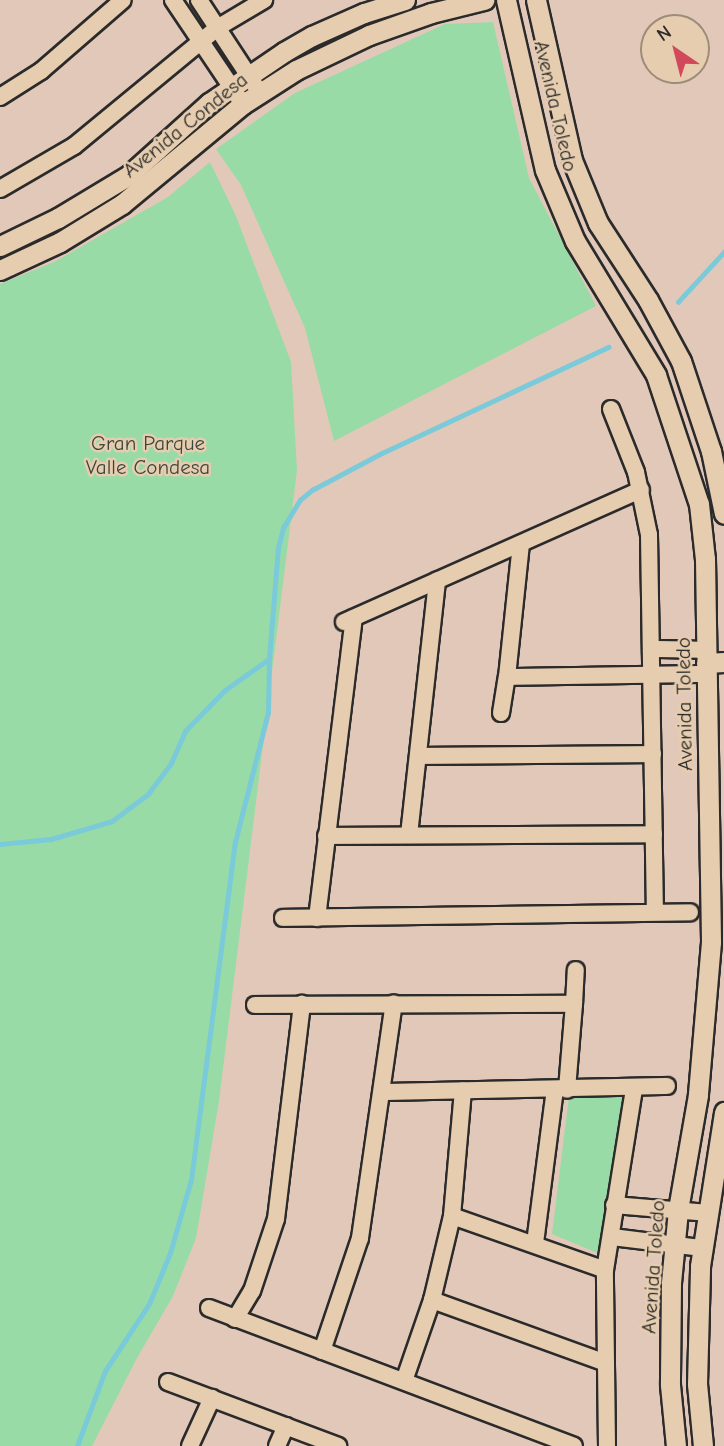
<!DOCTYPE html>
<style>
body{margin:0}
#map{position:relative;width:724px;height:1446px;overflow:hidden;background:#e2c8b9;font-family:"Comic Neue",sans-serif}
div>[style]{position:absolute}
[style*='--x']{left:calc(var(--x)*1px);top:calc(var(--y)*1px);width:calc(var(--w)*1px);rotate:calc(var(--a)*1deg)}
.green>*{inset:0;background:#98dba6}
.stream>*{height:4.5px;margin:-2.25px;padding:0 2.25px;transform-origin:2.25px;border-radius:2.25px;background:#7bcad9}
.roads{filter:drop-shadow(2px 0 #2b2b2b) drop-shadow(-2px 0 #2b2b2b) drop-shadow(0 2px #2b2b2b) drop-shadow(0 -2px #2b2b2b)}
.minor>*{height:16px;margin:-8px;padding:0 8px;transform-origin:8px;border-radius:8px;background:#e7cdaf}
.tertiary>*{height:19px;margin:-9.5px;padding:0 9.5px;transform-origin:9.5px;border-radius:9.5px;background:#e7cdaf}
span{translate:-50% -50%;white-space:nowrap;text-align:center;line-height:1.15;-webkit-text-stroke:5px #e7cdaf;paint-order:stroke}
.street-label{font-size:21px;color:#2b2b2b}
.park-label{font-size:21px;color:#3b453d}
.north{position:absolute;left:640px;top:14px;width:70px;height:70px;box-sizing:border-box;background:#e7cdaf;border:2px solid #9c8c7a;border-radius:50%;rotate:325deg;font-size:19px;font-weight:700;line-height:28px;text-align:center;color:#2b2b2b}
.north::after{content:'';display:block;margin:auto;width:24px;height:32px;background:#d1495b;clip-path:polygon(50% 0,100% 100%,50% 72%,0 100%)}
</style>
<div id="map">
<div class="green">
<div style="clip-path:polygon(493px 22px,529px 178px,596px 306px,334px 441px,305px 328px,241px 185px,216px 149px,295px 93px,445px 24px)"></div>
<div style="clip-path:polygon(210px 162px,236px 216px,291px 362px,297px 470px,219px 1101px,196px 1238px,173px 1296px,137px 1358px,92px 1446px,0 1446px,0 284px,56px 261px,168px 197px)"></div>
<div style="clip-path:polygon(569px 1096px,625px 1096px,602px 1255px,552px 1234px)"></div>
</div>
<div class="stream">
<div style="--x:678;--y:302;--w:68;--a:-47.4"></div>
<div style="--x:0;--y:844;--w:51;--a:-5.6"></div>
<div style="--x:51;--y:839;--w:64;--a:-16.4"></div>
<div style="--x:112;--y:821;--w:45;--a:-36.9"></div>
<div style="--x:148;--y:794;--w:39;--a:-53"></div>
<div style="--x:171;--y:763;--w:35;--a:-66"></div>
<div style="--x:185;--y:731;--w:57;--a:-45.7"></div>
<div style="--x:225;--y:690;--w:54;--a:-35.2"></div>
<div style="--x:269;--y:659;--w:111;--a:-85.4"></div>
<div style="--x:278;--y:548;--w:21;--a:-76"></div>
<div style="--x:283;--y:528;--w:33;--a:-59"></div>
<div style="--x:300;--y:500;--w:16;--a:-40"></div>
<div style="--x:312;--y:490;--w:79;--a:-27.9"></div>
<div style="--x:382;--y:453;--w:250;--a:-25.1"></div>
<div style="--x:77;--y:1446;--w:80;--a:-69.5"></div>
<div style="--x:105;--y:1371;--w:80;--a:-56.7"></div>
<div style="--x:149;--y:1304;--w:55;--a:-67.6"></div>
<div style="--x:170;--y:1253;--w:76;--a:-74"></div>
<div style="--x:191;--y:1180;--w:341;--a:-82.6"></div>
<div style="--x:235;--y:842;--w:133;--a:-75.7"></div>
<div style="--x:268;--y:713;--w:54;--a:-88.9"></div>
</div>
<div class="roads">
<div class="minor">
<div style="--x:173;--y:0;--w:125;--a:56.1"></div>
<div style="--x:199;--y:0;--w:111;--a:56.7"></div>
<div style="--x:0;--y:97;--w:49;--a:-32.4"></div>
<div style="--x:41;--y:71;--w:108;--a:-40.9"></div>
<div style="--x:0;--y:189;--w:86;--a:-30.2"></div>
<div style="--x:74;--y:146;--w:185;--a:-39.5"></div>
<div style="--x:217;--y:28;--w:55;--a:-30.8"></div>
<div style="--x:611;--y:409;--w:68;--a:68.4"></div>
<div style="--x:636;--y:472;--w:64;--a:78.3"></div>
<div style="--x:649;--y:535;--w:377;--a:89.1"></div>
<div style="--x:344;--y:622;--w:325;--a:-24"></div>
<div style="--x:651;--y:649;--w:56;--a:1"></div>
<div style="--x:507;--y:677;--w:134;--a:-84"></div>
<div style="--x:501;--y:713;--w:36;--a:-81"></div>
<div style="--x:507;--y:677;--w:199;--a:-0.9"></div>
<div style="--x:420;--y:756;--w:233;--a:-0.5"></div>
<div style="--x:409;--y:835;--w:256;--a:-83.7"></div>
<div style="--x:326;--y:836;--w:328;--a:-0.3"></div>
<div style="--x:283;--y:918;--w:407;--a:-0.8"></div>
<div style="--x:317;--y:918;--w:302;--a:-83"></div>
<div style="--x:574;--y:1004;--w:34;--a:-87"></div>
<div style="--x:255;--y:1005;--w:319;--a:-0.2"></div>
<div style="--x:574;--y:1004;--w:86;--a:94.7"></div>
<div style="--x:382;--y:1092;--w:285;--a:-1.2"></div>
<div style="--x:614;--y:1205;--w:95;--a:4.8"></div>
<div style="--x:452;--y:1216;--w:162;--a:19.4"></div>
<div style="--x:612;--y:1237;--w:91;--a:7"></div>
<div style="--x:535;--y:1243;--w:154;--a:-82.6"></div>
<div style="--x:432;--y:1300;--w:185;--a:19.9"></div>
<div style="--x:209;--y:1308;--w:390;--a:20.7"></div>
<div style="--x:235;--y:1319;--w:33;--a:-59"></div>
<div style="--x:252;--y:1291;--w:76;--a:-71.6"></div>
<div style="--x:276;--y:1219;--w:217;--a:-83.1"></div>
<div style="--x:322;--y:1351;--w:119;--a:-71.4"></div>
<div style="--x:360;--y:1238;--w:237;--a:-81.8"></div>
<div style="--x:404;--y:1381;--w:86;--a:-70.9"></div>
<div style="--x:432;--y:1300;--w:86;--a:-76.6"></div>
<div style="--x:452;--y:1216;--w:126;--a:-85"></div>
<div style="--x:168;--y:1382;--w:182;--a:20.6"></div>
<div style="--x:190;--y:1446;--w:53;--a:-65.4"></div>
<div style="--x:277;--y:1446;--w:22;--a:-66"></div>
<div style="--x:607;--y:1446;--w:176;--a:-90.7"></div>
<div style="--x:605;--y:1270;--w:184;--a:-80.9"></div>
</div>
<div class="tertiary">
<div style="--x:506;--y:0;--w:174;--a:77.1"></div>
<div style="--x:545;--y:170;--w:77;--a:67.1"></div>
<div style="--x:575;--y:241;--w:157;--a:58.8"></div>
<div style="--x:656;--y:375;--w:136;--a:71.6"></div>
<div style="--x:699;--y:504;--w:55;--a:83.8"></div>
<div style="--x:705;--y:559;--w:383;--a:89.1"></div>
<div style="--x:711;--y:942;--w:154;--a:94.9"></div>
<div style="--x:698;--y:1095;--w:117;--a:99.9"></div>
<div style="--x:678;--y:1210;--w:73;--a:95.5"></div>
<div style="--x:671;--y:1283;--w:102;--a:90.6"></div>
<div style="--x:670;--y:1385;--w:61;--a:84.4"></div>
<div style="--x:536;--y:0;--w:164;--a:77.3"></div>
<div style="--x:572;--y:160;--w:68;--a:67.6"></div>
<div style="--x:598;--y:223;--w:92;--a:57"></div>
<div style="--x:648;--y:300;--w:69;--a:61.6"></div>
<div style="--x:681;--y:361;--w:95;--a:71.6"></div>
<div style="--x:711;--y:451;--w:64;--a:78.3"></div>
<div style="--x:0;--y:246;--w:64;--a:-25.8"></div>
<div style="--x:58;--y:218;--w:83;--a:-31.2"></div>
<div style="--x:129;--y:175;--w:108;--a:-42"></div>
<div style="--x:209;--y:103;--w:91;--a:-34.2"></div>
<div style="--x:284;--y:52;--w:32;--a:-30"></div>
<div style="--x:312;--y:36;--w:57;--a:-23.9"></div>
<div style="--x:364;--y:13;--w:43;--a:-17.6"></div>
<div style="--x:0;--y:270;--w:66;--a:-25"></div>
<div style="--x:60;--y:242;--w:73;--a:-31.5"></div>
<div style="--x:122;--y:204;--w:157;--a:-39.6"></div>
<div style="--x:243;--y:104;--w:63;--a:-32.7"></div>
<div style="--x:296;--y:70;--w:81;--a:-25.6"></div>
<div style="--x:369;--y:35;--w:66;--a:-19.5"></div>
<div style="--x:431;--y:13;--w:55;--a:-13.8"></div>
<div style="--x:706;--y:663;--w:18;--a:-3"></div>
<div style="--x:703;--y:1446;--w:62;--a:-95.5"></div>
<div style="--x:697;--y:1384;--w:118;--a:-88.5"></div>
<div style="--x:700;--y:1266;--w:156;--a:-81.1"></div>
</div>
</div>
<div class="street-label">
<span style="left:556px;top:106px;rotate:77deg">Avenida Toledo</span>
<span style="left:185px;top:125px;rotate:-39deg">Avenida Condesa</span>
<span style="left:684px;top:704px;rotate:-91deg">Avenida Toledo</span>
<span style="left:653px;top:1267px;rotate:-86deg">Avenida Toledo</span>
</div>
<div class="park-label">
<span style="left:148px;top:455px">Gran Parque<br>Valle Condesa</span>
</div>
<div class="north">N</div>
</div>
